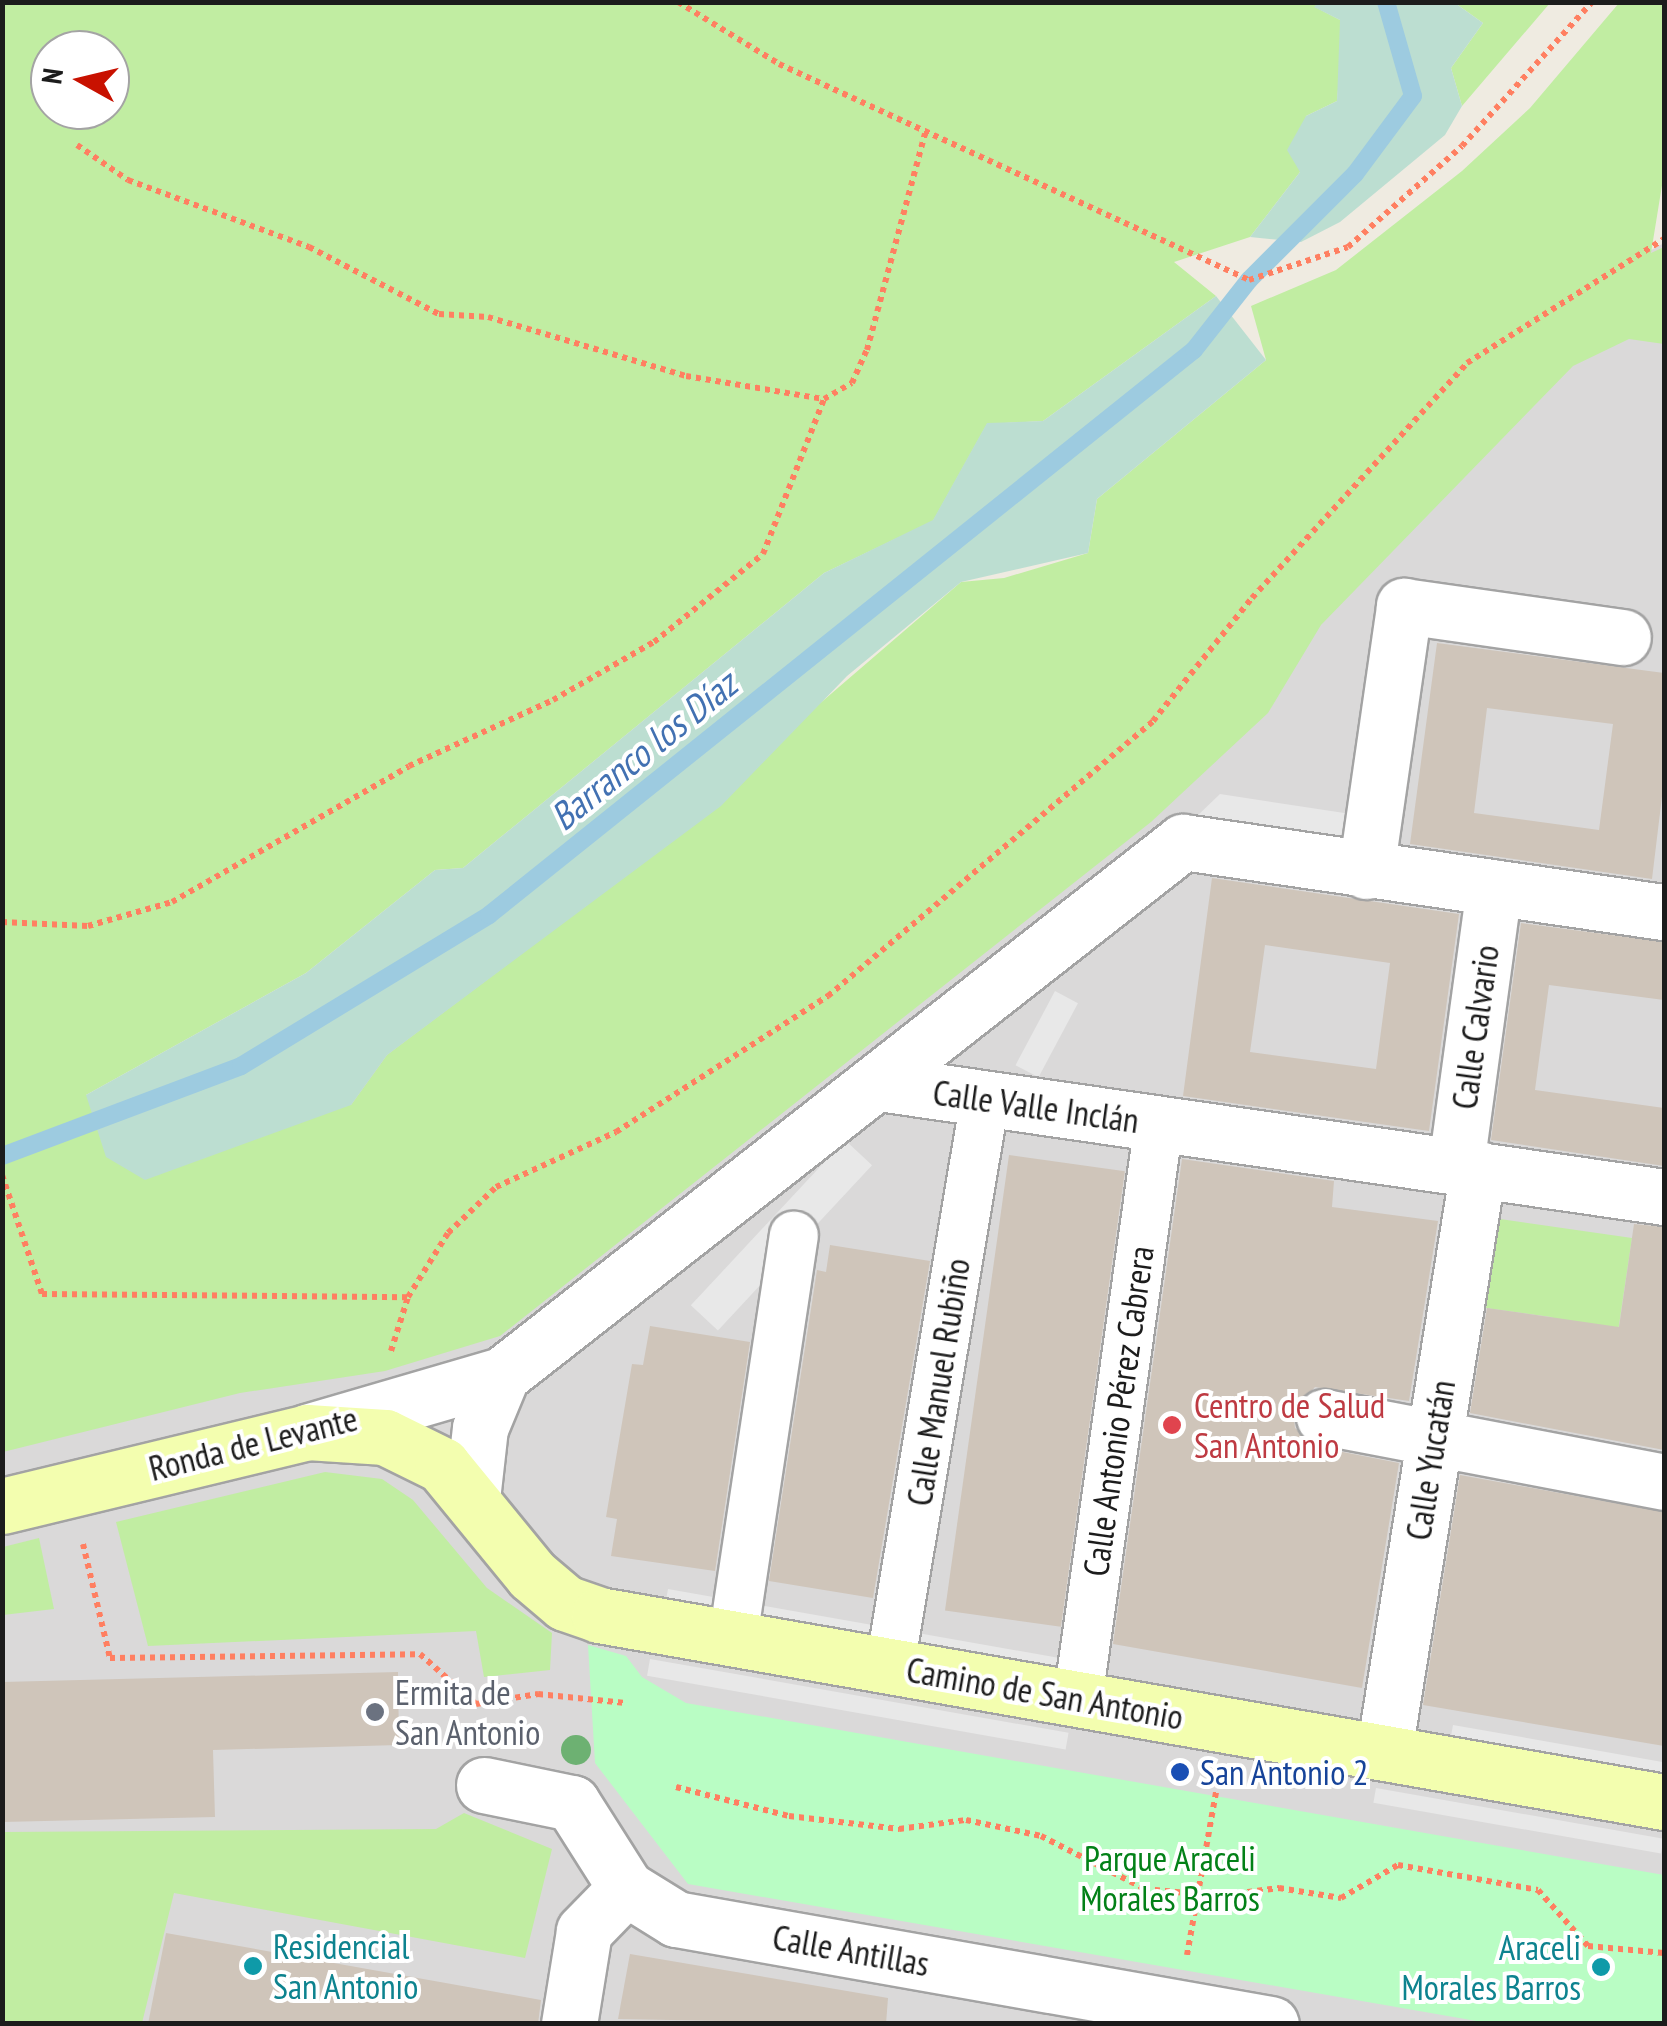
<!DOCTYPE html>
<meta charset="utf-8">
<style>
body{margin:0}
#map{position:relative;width:1667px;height:2026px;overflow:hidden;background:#efebe1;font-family:"PT Sans Narrow",sans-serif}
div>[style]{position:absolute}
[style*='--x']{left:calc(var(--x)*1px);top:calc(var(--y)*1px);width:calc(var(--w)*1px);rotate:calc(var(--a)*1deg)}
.residential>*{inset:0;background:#dad9d9}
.grass>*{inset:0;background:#c1eda2}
.wetland>*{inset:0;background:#bcded1}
.park>*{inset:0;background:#b9fdc4}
.parking>*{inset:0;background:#e8e8e8;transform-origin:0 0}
.stream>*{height:18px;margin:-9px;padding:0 9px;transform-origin:9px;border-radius:9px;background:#9dcbe0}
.building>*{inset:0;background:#cfc5ba;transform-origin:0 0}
.path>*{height:6px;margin-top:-3px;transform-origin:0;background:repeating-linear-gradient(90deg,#ff7f61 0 5px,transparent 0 10px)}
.roads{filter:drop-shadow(2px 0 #a3a3a3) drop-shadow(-2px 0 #a3a3a3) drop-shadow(0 2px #a3a3a3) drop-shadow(0 -2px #a3a3a3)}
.pedestrian>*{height:48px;margin:-24px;padding:0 24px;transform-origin:24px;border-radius:24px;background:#fff}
.minor>*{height:55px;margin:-27.5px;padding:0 27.5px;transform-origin:27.5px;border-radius:27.5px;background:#fff}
.secondary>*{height:55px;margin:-27.5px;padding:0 27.5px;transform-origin:27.5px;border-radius:27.5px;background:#f3feaf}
.trees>*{width:30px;height:30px;margin:-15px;border-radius:50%;background:#6db172}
.dots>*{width:28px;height:28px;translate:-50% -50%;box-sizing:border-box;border:5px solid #fff;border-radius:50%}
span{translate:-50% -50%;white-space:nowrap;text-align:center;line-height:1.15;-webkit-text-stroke:8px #fff;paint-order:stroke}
.street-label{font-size:35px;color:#1c1c1c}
.health-label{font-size:35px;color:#be3a42}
.left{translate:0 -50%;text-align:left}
.worship-label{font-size:35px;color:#5b616d}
.transit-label{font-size:35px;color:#164399}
.park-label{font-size:35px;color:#038118}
.culture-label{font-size:35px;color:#0d838f}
.right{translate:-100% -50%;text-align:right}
.water-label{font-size:38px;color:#4271b2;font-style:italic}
.frame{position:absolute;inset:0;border:5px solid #1c1c1c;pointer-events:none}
.north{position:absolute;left:30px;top:30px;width:100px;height:100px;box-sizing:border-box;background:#fff;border:2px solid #a4a4a4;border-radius:50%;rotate:278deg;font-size:28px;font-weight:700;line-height:40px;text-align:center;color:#1c1c1c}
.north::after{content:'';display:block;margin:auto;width:35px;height:45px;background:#c81100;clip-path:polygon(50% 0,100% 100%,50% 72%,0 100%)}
</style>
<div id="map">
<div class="residential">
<div style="clip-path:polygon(1664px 243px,1664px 2023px,3px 2023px,2px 1153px)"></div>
</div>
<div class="grass">
<div style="clip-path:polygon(evenodd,1318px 2px,1315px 7px,1340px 20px,1340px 67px,1337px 101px,1306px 116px,1300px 172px,1250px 237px,1174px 262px,1216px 296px,1043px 421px,987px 424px,933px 521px,824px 573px,463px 868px,435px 870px,306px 973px,86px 1095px,351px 1105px,387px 1055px,581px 909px,961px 582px,1004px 578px,1088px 553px,1097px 499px,1266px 360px,1251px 306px,1336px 270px,1462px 171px,1530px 108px,1619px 3px,1664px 3px,1664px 173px,1651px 253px,1664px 247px,1664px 344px,1629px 339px,1573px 366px,1321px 625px,1268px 713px,1151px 822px,500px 1336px,385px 1371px,240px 1393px,3px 1452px,3px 3px,1318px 2px,50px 50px,110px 50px,110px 110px,50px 110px,50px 50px)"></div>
<div style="clip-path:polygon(1455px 3px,1550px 3px,1462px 106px,1451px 68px,1483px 23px)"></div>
<div style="clip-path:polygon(1500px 1219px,1632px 1238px,1616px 1345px,1551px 1317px,1486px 1308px)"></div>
<div style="clip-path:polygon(325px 1472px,382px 1479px,413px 1500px,487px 1588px,552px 1633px,550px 1670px,484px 1677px,476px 1631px,148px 1646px,116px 1522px)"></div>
<div style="clip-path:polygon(39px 1538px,54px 1609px,3px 1615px,3px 1547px)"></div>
<div style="clip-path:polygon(464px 1813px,552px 1849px,525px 1958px,174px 1893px,142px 2023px,3px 2023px,3px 1832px,436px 1829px)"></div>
</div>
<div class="wetland">
<div style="clip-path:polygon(1318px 3px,1455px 3px,1483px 23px,1451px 68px,1462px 106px,1445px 135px,1340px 222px,1301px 242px,1250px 237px,1300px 172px,1287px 150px,1306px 116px,1337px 101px,1340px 20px,1314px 7px)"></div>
<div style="clip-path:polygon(1216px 296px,1266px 360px,1097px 499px,1088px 553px,961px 582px,847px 676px,721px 806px,387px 1055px,351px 1105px,145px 1180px,106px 1157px,86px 1095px,306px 973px,435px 870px,463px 868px,824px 573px,933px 520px,987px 423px,1043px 421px)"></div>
</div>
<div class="park">
<div style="clip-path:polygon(588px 1645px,626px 1656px,642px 1677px,686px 1703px,1664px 1875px,1664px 2023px,1488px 2023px,688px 1884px,595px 1763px)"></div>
</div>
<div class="parking">
<div style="clip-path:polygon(1220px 794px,1364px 816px,1347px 847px,1194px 819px)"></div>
<div style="left:1055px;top:991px;width:26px;height:84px;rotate:28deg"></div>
<div style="left:845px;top:1140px;width:37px;height:226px;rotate:43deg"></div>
<div style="left:668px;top:1589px;width:416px;height:15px;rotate:10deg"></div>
<div style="left:650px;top:1659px;width:425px;height:17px;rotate:10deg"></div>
<div style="left:1453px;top:1725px;width:214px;height:13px;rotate:10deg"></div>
<div style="left:1376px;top:1788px;width:292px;height:15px;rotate:10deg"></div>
</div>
<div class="stream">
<div style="--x:2;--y:1156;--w:255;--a:-20.6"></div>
<div style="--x:241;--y:1066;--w:290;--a:-31.3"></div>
<div style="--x:489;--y:915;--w:903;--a:-38.71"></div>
<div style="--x:1194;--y:350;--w:89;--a:-51.8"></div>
<div style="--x:1249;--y:280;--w:150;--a:-45"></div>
<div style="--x:1355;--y:174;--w:97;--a:-53.4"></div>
<div style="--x:1413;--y:96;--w:98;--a:-106"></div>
</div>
<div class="building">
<div style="clip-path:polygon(evenodd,1437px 643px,1664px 673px,1664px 780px,1652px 879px,1410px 844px,1437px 643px,1487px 708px,1613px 724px,1599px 830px,1474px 813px,1487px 708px)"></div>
<div style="clip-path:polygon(evenodd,1212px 878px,1459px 914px,1429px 1131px,1183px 1096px,1212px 878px,1265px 945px,1390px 963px,1376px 1069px,1250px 1052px,1265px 945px)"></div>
<div style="clip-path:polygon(1521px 923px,1664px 942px,1664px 1000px,1549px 985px,1535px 1090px,1664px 1108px,1664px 1166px,1491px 1140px)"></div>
<div style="left:1009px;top:1155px;width:117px;height:460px;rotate:8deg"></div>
<div style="clip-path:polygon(1182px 1159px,1334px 1181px,1332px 1207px,1438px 1221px,1409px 1401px,1315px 1387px,1293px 1412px,1295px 1428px,1317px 1447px,1399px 1463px,1362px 1688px,1113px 1644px)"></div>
<div style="clip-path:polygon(1634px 1224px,1664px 1227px,1664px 1450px,1470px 1413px,1487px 1308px,1619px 1327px)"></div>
<div style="clip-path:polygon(830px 1245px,930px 1261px,873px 1598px,769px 1581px,817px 1270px,826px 1272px)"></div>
<div style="clip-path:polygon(650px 1326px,750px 1342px,715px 1571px,611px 1556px,617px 1519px,606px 1517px,632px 1364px,643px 1365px)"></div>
<div style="clip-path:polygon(1460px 1475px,1664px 1512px,1664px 1746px,1423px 1705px)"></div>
<div style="clip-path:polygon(398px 1672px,399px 1745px,213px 1750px,215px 1817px,2px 1822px,2px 1682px)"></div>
<div style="clip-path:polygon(166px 1933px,541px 2000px,538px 2024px,148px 2024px)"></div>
<div style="clip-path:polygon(630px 1954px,888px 1998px,886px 2024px,618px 2019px)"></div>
</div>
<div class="path">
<div style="--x:678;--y:2;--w:119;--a:31.5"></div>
<div style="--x:779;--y:64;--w:517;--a:24.68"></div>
<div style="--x:1249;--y:280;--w:104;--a:-18.4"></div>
<div style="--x:1348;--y:247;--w:152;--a:-41.5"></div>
<div style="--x:1462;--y:146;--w:194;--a:-47.9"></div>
<div style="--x:77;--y:145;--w:62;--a:34.5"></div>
<div style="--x:128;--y:180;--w:193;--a:20.3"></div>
<div style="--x:309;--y:247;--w:146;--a:27.3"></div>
<div style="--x:439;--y:314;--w:49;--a:3.5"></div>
<div style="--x:488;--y:317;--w:207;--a:16.6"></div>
<div style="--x:686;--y:376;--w:140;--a:9.5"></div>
<div style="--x:824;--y:399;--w:32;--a:-30"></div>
<div style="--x:852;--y:383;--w:36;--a:-66"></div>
<div style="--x:867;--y:350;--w:224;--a:-75"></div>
<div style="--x:2;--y:922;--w:86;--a:2.7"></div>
<div style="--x:88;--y:926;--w:87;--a:-15.9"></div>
<div style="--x:172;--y:902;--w:273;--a:-29.8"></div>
<div style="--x:409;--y:766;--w:158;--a:-24.6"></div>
<div style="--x:553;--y:700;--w:116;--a:-29.9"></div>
<div style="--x:654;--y:642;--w:140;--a:-38.9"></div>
<div style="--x:763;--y:554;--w:167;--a:-68.5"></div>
<div style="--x:2;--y:1175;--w:126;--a:71.4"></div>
<div style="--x:42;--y:1294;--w:366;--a:0.5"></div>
<div style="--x:391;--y:1351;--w:57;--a:-72.5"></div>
<div style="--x:408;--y:1297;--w:75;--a:-58"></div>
<div style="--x:448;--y:1233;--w:66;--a:-43.8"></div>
<div style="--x:496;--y:1187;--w:132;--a:-24.6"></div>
<div style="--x:616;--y:1132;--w:252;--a:-32.7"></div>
<div style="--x:828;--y:996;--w:426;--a:-40.2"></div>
<div style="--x:1153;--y:721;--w:158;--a:-51.2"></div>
<div style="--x:1252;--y:598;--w:319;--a:-47.5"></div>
<div style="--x:1467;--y:363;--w:233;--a:-32.2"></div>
<div style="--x:83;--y:1544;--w:117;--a:76.7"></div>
<div style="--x:110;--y:1658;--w:310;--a:-0.7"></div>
<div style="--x:420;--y:1654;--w:75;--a:41.8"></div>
<div style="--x:476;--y:1704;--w:63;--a:-9.2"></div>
<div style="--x:538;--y:1694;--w:88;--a:5.8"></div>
<div style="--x:676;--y:1787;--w:117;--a:14.4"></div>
<div style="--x:789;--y:1816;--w:111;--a:6.7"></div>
<div style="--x:899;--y:1829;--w:68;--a:-7.7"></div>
<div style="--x:966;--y:1820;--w:77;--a:12"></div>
<div style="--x:1041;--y:1836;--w:117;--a:27"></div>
<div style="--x:1145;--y:1889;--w:73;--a:5.5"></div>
<div style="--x:1218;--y:1896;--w:62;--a:-7.5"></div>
<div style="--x:1279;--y:1888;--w:63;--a:9.2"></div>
<div style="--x:1341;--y:1898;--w:66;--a:-30.1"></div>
<div style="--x:1398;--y:1865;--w:142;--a:10.1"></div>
<div style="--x:1538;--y:1890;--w:75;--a:48.2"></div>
<div style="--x:1588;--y:1946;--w:76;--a:5.3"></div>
<div style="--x:1187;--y:1955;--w:172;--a:-79.9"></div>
</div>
<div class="roads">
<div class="pedestrian">
<div style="--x:733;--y:1638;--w:407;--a:-81.4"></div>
<div style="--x:890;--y:1666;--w:575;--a:-80.49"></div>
<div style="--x:1078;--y:1698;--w:580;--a:-81.97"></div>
</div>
<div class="minor">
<div style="--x:1366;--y:871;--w:268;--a:-81.8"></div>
<div style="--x:1404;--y:606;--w:221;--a:8.1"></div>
<div style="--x:879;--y:1083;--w:793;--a:8.26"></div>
<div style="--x:1456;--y:1165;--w:280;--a:-82.2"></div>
<div style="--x:1324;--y:1417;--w:346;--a:10.8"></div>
<div style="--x:310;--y:1431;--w:200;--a:-16.3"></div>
<div style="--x:502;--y:1375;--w:865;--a:-38.05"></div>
<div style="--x:1183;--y:842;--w:486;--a:8.3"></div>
<div style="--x:472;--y:1499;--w:71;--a:-83.6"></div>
<div style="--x:480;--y:1428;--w:57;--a:-67.5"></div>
<div style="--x:1384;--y:1751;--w:590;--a:-80.83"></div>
<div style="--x:484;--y:1785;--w:90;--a:11.6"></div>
<div style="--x:572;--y:1803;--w:101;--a:57.6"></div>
<div style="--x:626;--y:1888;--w:59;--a:31.8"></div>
<div style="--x:676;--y:1919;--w:604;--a:10.01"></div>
<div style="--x:569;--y:2024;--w:94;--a:-80.8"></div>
<div style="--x:584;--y:1931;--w:60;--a:-45.7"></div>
</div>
<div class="secondary">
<div style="--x:2;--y:1506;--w:314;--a:-13.6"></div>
<div style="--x:307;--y:1432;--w:78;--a:3.7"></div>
<div style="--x:385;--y:1437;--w:64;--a:26.2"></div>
<div style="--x:442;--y:1465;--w:142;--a:50.7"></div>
<div style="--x:532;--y:1575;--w:43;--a:40.3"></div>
<div style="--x:565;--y:1603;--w:36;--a:19"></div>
<div style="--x:599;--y:1615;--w:1081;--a:9.96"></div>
</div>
</div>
<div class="trees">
<div style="left:576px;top:1750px"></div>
</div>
<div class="dots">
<div style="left:1172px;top:1425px;background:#e0444e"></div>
<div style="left:375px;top:1712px;background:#6b7280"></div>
<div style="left:1180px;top:1772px;background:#1a4fb4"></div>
<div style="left:253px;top:1966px;background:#0f9aa8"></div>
<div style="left:1601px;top:1967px;background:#0f9aa8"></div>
</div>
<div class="street-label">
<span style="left:1475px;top:1027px;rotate:-82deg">Calle Calvario</span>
<span style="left:1036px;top:1106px;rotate:8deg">Calle Valle Inclán</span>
<span style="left:938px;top:1382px;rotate:-81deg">Calle Manuel Rubiño</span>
<span style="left:1118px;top:1411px;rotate:-82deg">Calle Antonio Pérez Cabrera</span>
<span style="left:253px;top:1443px;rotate:-14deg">Ronda de Levante</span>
<span style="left:1430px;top:1460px;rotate:-81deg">Calle Yucatán</span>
<span style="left:1045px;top:1693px;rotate:10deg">Camino de San Antonio</span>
<span style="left:851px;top:1950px;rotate:10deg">Calle Antillas</span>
</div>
<div class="health-label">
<span class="left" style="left:1194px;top:1425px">Centro de Salud<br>San Antonio</span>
</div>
<div class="worship-label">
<span class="left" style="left:395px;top:1712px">Ermita de<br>San Antonio</span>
</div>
<div class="transit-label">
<span class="left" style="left:1200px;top:1772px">San Antonio 2</span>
</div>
<div class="park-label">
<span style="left:1170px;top:1878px">Parque Araceli<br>Morales Barros</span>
</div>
<div class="culture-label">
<span class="left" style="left:273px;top:1966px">Residencial<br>San Antonio</span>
<span class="right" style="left:1581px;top:1967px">Araceli<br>Morales Barros</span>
</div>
<div class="water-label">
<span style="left:643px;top:750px;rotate:-39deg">Barranco los Díaz</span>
</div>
<div class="frame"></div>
<div class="north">N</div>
</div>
